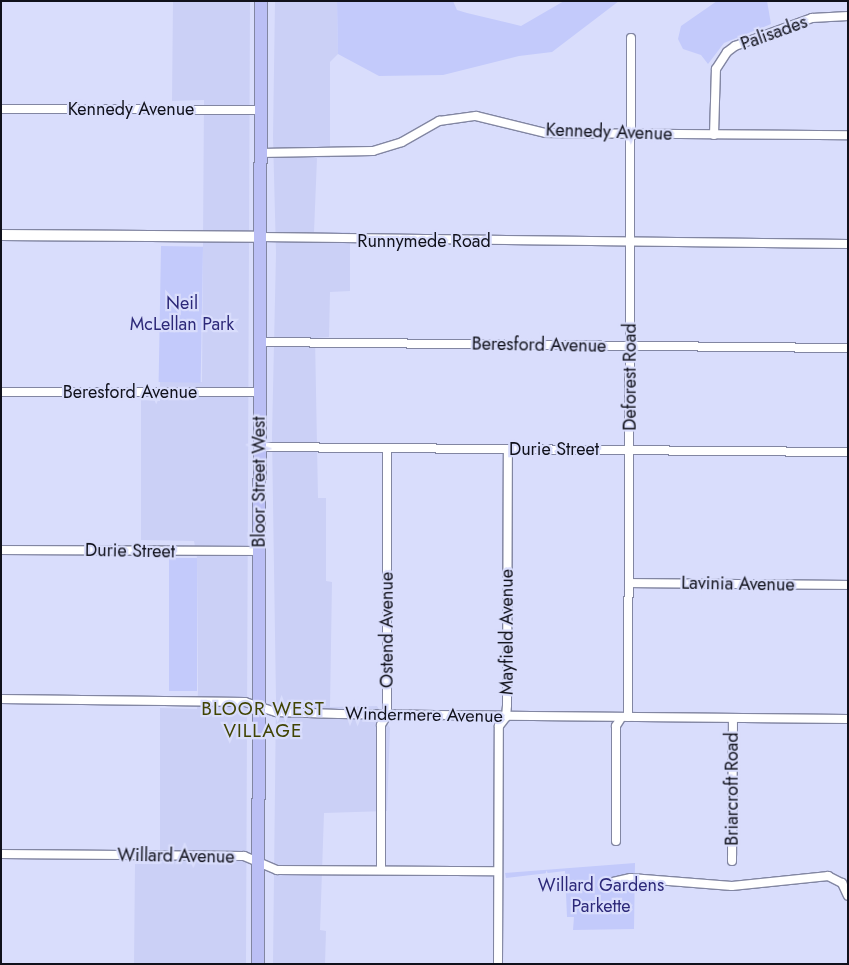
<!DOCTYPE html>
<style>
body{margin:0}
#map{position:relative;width:849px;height:965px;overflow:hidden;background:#d9ddfc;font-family:Jost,sans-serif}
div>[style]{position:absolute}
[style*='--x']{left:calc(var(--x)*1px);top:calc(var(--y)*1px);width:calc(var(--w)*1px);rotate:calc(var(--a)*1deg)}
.built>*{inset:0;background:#cbd0f6}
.green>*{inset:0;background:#c3cafb;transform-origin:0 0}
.roads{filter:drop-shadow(1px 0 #8286a2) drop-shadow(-1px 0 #8286a2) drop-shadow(0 1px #8286a2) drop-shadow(0 -1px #8286a2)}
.minor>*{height:8px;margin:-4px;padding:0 4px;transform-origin:4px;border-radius:4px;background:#fff}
.tertiary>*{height:10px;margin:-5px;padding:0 5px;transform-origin:5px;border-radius:5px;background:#fff}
.primary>*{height:12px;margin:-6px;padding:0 6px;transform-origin:6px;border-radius:6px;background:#bbbff5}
span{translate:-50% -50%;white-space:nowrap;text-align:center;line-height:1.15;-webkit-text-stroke:4.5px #d9ddfc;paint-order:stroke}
.street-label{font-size:18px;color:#10111b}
.park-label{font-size:18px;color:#2d2979}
.neighbourhood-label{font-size:19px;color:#414403;letter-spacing:1px}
.frame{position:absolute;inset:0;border:2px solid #10111b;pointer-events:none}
</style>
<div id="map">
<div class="built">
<div style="clip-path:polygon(173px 1px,250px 1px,246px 964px,134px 964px,135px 864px,160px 864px,160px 708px,197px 709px,198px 692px,197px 558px,194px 541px,141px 540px,141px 400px,160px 401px,160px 382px,202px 382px,204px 100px,172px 101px)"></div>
<div style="clip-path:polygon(275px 1px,337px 1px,338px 54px,330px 62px,330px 158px,317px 158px,314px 232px,350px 232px,350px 291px,330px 292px,329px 337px,315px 338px,318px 498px,326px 498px,326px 581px,332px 582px,330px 707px,377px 706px,390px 728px,387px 811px,324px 813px,320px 930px,326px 931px,325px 964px,273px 964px,276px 700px,272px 436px,276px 253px,273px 137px)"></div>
</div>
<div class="green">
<div style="clip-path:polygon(337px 1px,453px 1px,457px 10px,467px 13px,521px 26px,564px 1px,619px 1px,552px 52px,519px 56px,443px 75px,379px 76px,338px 54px)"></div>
<div style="clip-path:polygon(717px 1px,767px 1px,771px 24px,724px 43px,708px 64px,701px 55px,683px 49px,678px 39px,681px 26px)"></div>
<div style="left:161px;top:246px;width:42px;height:136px;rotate:1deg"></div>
<div style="left:169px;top:558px;width:28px;height:133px"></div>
<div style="clip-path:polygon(635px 863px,634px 929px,573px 930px,574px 917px,567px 917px,565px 871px,506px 878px,505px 873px)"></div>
</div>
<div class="roads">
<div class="minor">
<div style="--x:1;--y:109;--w:259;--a:0.2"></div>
<div style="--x:714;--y:135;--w:66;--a:-88.3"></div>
<div style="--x:716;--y:69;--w:20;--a:-57"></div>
<div style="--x:727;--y:52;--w:10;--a:-37"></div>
<div style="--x:735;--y:46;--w:82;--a:-20"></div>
<div style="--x:812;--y:18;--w:36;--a:-3"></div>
<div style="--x:260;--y:153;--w:113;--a:-1"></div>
<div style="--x:373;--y:151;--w:30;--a:-17"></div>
<div style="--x:402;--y:142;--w:43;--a:-29.6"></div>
<div style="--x:439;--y:121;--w:37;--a:-8"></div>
<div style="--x:476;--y:116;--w:72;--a:13.7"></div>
<div style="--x:546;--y:133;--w:302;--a:0.4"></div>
<div style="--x:261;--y:237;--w:587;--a:0.68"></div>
<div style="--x:261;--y:342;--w:587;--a:0.59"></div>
<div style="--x:1;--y:392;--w:258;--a:0"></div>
<div style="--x:259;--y:447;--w:589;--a:0.49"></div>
<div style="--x:1;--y:550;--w:257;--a:0.2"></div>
<div style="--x:629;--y:583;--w:219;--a:0.5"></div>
<div style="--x:1;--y:699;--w:244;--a:0.7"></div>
<div style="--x:245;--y:702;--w:33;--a:18"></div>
<div style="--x:276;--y:712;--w:63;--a:1.8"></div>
<div style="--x:339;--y:714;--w:509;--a:0.56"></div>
<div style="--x:628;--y:717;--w:679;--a:-89.75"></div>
<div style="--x:616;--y:841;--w:115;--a:-90"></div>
<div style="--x:616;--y:726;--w:9;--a:-58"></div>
<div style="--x:1;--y:854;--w:243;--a:0.5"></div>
<div style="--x:244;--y:856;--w:36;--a:23"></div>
<div style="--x:277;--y:870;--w:221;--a:0.3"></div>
<div style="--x:732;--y:861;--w:143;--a:-89.6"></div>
<div style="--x:381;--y:870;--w:145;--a:-90"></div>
<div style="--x:381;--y:725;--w:12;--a:-59"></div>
<div style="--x:387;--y:715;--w:267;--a:-90"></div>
<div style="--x:613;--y:882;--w:18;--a:-13"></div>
<div style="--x:631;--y:878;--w:101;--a:4.5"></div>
<div style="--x:732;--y:886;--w:97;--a:-5.9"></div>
<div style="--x:828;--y:876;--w:16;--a:27"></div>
<div style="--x:842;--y:883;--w:14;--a:65"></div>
<div style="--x:498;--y:964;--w:238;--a:-89.8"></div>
<div style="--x:499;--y:726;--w:11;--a:-52"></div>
<div style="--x:506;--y:717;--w:12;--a:-85"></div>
<div style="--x:507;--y:705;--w:256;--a:-89.8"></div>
</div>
<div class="tertiary">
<div style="--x:1;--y:235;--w:260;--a:0.4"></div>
</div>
<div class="primary">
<div style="--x:258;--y:964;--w:963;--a:-89.82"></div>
</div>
</div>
<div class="street-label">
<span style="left:774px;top:33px;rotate:-20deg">Palisades</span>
<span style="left:131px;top:109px">Kennedy Avenue</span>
<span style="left:609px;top:132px;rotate:2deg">Kennedy Avenue</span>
<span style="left:424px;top:241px">Runnymede Road</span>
<span style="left:539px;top:345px;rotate:1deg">Beresford Avenue</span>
<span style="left:630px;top:377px;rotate:-90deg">Deforest Road</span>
<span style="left:130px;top:392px">Beresford Avenue</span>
<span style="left:554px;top:449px">Durie Street</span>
<span style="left:259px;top:482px;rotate:-90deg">Bloor Street West</span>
<span style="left:130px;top:551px;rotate:1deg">Durie Street</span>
<span style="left:738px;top:584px;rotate:1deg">Lavinia Avenue</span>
<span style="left:387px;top:630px;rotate:-90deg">Ostend Avenue</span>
<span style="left:507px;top:632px;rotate:-90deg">Mayfield Avenue</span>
<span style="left:424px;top:715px;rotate:1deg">Windermere Avenue</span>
<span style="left:732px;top:789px;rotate:-90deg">Briarcroft Road</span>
<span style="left:176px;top:856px;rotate:1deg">Willard Avenue</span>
</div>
<div class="park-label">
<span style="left:182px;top:314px">Neil<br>McLellan Park</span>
<span style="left:601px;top:896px">Willard Gardens<br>Parkette</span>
</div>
<div class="neighbourhood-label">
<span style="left:263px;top:720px">BLOOR WEST<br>VILLAGE</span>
</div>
<div class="frame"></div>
</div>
